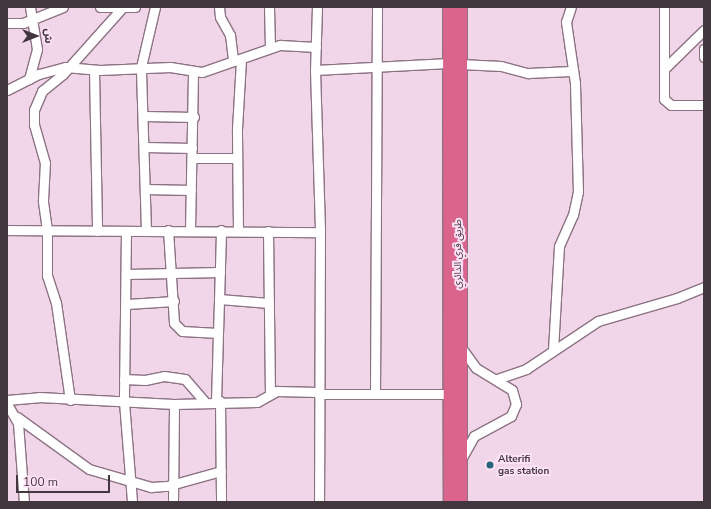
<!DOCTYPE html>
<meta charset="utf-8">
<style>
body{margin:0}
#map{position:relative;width:711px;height:509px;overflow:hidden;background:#f1d5e8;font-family:"Nunito Sans","Noto Sans Arabic",sans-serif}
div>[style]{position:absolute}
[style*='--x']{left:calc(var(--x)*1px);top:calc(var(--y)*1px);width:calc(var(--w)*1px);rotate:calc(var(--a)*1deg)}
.roads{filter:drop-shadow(1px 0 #8c7283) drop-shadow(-1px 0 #8c7283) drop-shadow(0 1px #8c7283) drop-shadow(0 -1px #8c7283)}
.minor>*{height:9px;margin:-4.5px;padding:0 4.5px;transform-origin:4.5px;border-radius:4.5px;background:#fff}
.highway>*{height:13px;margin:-6.5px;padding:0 6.5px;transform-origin:6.5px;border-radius:6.5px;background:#db648c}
.dots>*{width:11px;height:11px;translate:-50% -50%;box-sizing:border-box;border:2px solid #ffe2f5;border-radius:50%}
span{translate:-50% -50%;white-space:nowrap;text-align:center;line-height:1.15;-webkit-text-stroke:4px #ffe2f5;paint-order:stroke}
.street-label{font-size:10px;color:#42373f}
.poi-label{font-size:10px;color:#42373f;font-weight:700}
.left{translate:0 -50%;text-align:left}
.frame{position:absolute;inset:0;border:8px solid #42373f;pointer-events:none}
.north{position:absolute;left:16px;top:16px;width:40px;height:40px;-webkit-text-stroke:3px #ffe2f5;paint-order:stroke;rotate:90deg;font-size:11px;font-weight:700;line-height:16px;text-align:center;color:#42373f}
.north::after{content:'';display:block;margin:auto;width:14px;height:18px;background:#42373f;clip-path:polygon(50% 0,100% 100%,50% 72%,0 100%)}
.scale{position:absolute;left:16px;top:475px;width:94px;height:18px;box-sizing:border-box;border:2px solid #42373f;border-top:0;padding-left:5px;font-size:12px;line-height:14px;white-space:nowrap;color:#42373f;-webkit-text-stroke:3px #ffe2f5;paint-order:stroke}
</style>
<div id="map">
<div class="roads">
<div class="minor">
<div style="--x:100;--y:7;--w:35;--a:0"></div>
<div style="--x:219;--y:7;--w:10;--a:84"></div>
<div style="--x:220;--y:17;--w:21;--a:61"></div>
<div style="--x:230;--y:35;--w:26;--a:83"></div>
<div style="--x:269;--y:7;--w:41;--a:88.6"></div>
<div style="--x:317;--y:7;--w:63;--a:91.8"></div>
<div style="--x:315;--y:70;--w:162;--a:88.2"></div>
<div style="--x:320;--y:232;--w:270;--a:90.2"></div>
<div style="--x:664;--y:7;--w:92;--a:90"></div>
<div style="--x:664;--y:99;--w:9;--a:41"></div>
<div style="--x:671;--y:105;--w:33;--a:0"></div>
<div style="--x:7;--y:23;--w:16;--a:0"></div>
<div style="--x:23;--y:23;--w:43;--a:-21.8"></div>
<div style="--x:704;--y:49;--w:8;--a:90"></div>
<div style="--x:460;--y:64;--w:41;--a:2.8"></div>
<div style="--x:501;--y:66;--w:28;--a:15"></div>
<div style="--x:528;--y:73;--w:43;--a:-2.7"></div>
<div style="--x:664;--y:69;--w:56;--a:-44.3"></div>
<div style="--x:94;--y:70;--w:161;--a:88.9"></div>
<div style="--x:315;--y:70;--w:134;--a:-3"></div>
<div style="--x:29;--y:79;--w:31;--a:-75"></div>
<div style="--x:37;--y:49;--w:43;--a:-99.5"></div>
<div style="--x:7;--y:90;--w:36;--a:-27"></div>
<div style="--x:39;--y:74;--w:27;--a:-15"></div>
<div style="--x:65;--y:67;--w:35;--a:5"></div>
<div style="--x:100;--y:70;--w:70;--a:-2.5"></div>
<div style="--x:170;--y:67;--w:32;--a:9"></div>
<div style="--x:202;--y:72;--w:83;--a:-19.1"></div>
<div style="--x:280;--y:45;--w:36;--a:3"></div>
<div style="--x:144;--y:116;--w:50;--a:1.1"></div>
<div style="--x:145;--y:147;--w:47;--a:1.2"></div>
<div style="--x:192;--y:158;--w:45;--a:0"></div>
<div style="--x:145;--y:189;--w:46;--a:1.2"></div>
<div style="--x:7;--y:230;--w:313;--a:0.4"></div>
<div style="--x:146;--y:230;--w:163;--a:-91.8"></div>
<div style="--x:141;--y:67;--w:62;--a:-76.9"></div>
<div style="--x:168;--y:230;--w:93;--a:86.3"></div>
<div style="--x:174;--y:323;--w:11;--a:45"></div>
<div style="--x:182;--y:331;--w:36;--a:3"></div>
<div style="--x:190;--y:230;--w:158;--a:-88.9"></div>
<div style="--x:238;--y:230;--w:101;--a:-90.6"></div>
<div style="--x:237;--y:129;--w:70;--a:-86.7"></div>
<div style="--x:126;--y:231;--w:171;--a:90.7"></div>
<div style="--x:124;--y:402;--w:100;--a:85.4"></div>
<div style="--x:268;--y:231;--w:163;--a:89.3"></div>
<div style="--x:127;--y:274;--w:93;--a:-1.2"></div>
<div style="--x:219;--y:299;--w:50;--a:4.6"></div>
<div style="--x:127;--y:304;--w:47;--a:-3.7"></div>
<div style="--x:460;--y:346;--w:27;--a:54"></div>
<div style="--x:476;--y:368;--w:42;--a:31.4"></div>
<div style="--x:512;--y:390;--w:15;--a:74"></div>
<div style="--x:516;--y:404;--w:13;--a:113"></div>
<div style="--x:511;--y:416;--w:42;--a:151.6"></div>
<div style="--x:474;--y:436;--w:25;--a:119"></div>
<div style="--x:553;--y:350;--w:104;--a:-86.7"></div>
<div style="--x:559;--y:246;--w:34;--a:-66"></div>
<div style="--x:573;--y:215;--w:24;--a:-78"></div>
<div style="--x:578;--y:192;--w:109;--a:-91.6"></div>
<div style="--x:575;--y:83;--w:62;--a:-98.4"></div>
<div style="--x:566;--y:22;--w:16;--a:-72"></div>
<div style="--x:124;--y:379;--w:21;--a:3"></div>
<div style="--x:145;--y:380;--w:19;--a:-12"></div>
<div style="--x:164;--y:376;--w:21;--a:8"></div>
<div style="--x:185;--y:379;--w:29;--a:49"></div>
<div style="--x:497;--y:379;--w:31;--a:-19"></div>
<div style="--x:526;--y:369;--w:87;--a:-33.7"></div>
<div style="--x:598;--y:321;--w:82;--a:-16.2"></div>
<div style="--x:677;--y:298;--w:29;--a:-22"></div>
<div style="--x:318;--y:394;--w:132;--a:0"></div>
<div style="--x:375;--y:394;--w:387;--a:-89.7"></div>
<div style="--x:7;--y:400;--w:32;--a:-5"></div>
<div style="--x:39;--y:397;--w:135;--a:3"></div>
<div style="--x:174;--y:404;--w:83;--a:-1.4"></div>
<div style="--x:257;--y:402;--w:23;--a:-29"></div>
<div style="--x:277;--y:391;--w:41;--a:1.4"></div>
<div style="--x:70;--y:400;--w:98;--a:-98.2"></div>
<div style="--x:56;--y:303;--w:28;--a:-108"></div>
<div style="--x:47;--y:276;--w:46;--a:-90"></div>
<div style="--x:47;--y:230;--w:30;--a:-98"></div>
<div style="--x:43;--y:200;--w:37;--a:-87"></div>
<div style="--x:45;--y:163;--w:40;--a:-106"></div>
<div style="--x:34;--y:125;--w:15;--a:-90"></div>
<div style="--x:34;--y:110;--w:21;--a:-67"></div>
<div style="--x:42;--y:91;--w:27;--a:-39"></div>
<div style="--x:63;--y:74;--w:90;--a:-48.2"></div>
<div style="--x:216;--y:401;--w:171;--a:-88.3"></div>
<div style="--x:220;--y:401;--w:101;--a:89.4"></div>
<div style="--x:7;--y:404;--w:22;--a:60"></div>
<div style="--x:18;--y:423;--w:79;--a:85.7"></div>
<div style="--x:17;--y:417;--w:89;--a:35.8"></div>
<div style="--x:89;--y:469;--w:65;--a:16.2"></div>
<div style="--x:151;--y:487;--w:16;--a:-4"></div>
<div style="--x:167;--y:486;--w:56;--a:-15.5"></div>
<div style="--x:173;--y:502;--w:98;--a:-89.4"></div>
</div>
<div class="highway">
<div style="--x:449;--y:7;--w:495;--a:89.9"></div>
<div style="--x:460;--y:502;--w:495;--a:-90"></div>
</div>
</div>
<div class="dots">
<div style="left:490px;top:465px;background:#26657b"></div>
</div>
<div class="street-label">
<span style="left:459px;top:254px;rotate:-90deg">طريق قري الدائري</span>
</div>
<div class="poi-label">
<span class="left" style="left:498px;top:465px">Alterifi<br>gas station</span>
</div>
<div class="frame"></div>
<div class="north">ش</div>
<div class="scale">100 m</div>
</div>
